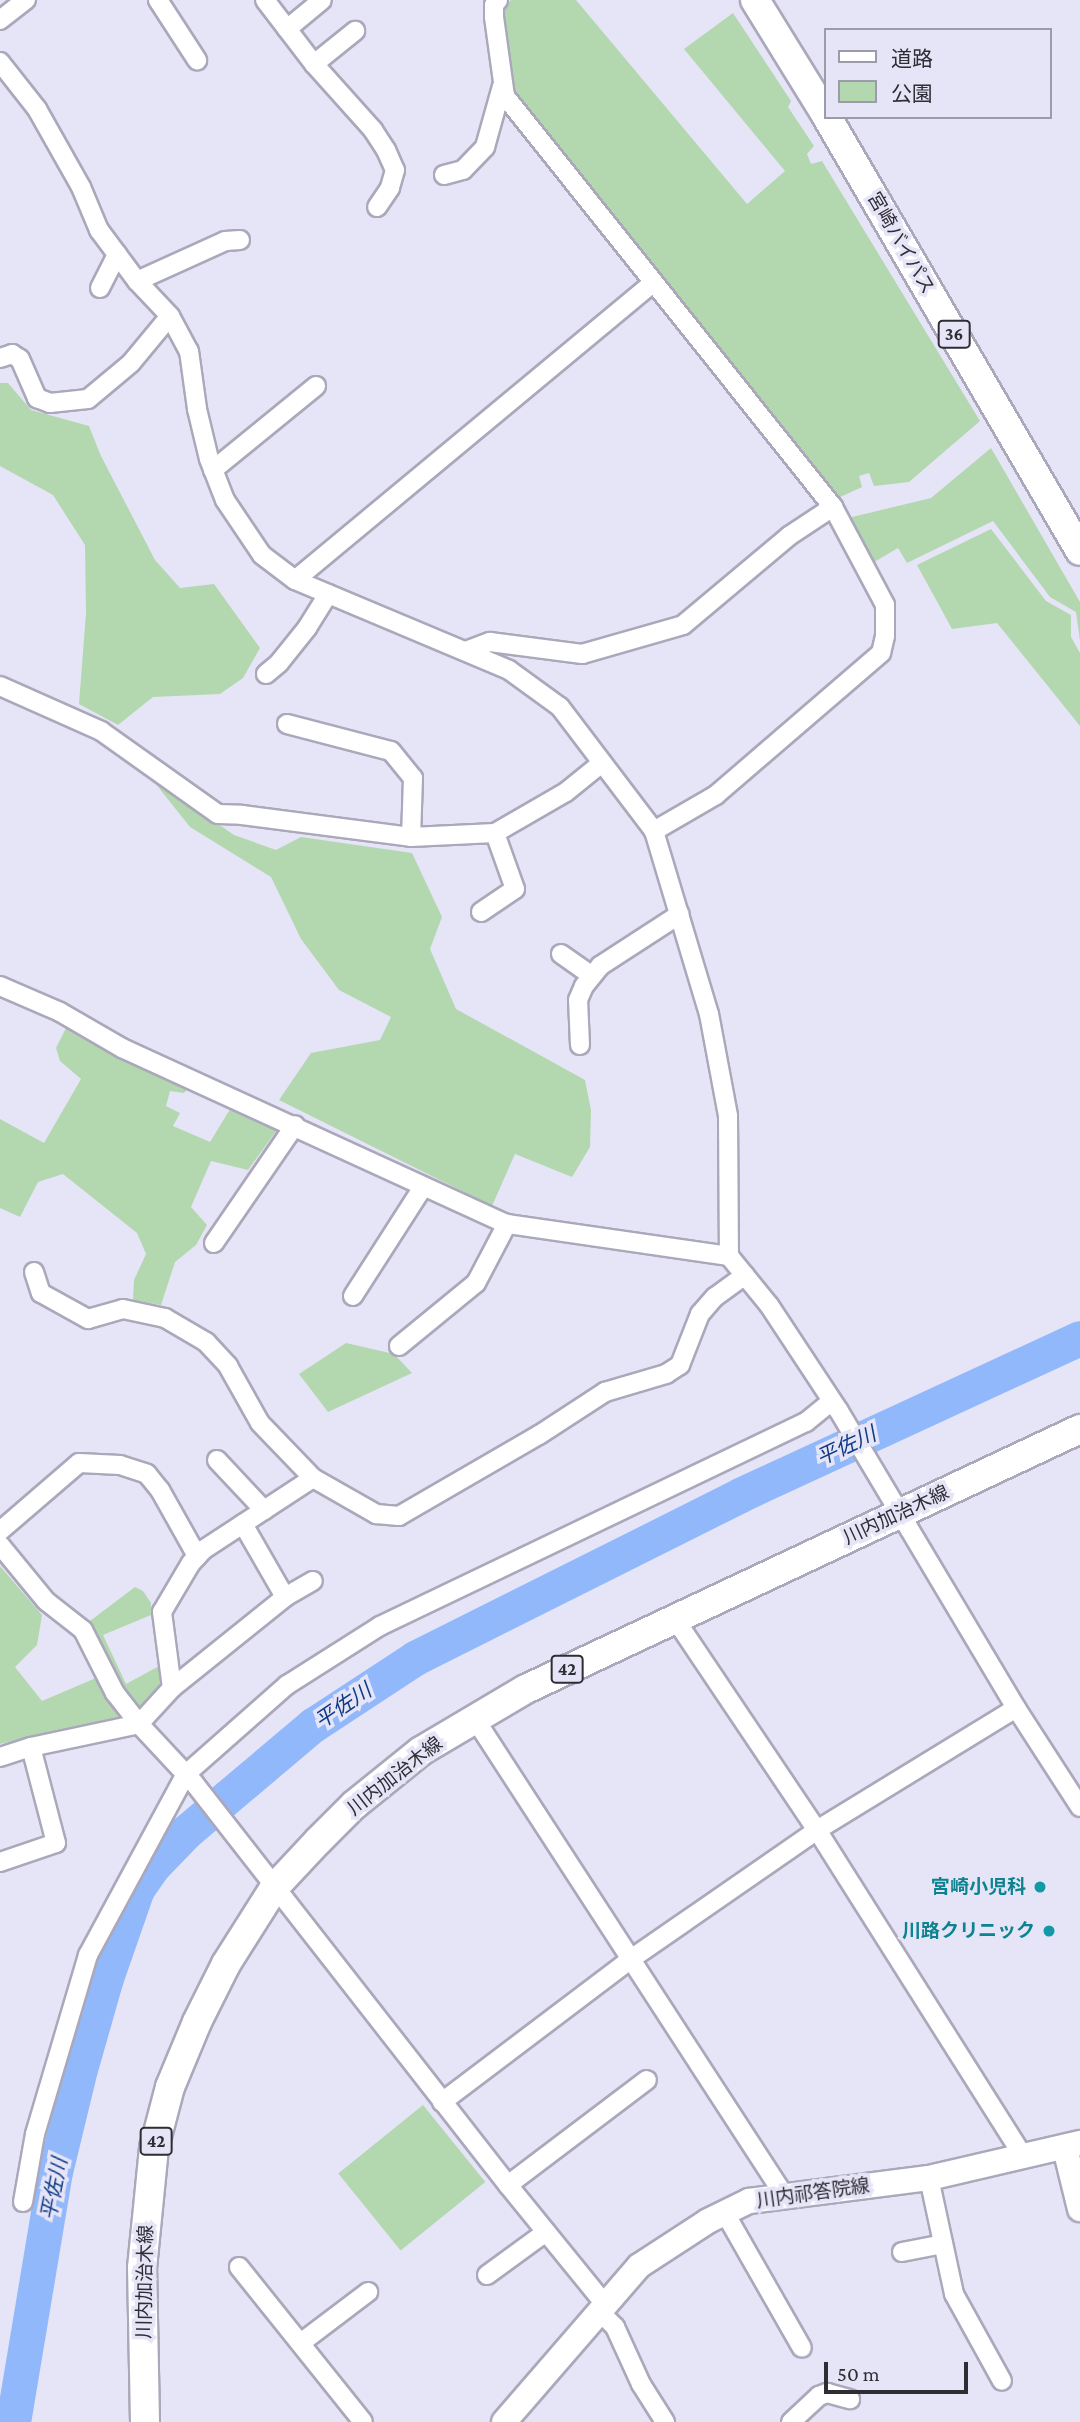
<!DOCTYPE html>
<html>
<head>
<meta charset="utf-8">
<style>
  body { margin:0 }
  #map { position:relative; width:1080px; height:2422px; overflow:hidden; background:#e6e4f7; font-family:"Crimson Pro","Noto Sans JP",serif }
  div>[style] { position:absolute }
  [style*='--x'] { left:calc(var(--x)*1px); top:calc(var(--y)*1px); width:calc(var(--w)*1px); rotate:calc(var(--a)*1deg) }
  .green>* { inset:0; background:#b3d8b0; transform-origin:0 0 }
  .river>* { height:35px; margin:-17.5px; padding:0 17.5px; transform-origin:17.5px; border-radius:17.5px; background:#91b8fb }
  .roads { filter:drop-shadow(2px 0 #aaa8ba) drop-shadow(-2px 0 #aaa8ba) drop-shadow(0 2px #aaa8ba) drop-shadow(0 -2px #aaa8ba) }
  .street>* { height:18px; margin:-9px; padding:0 9px; transform-origin:9px; border-radius:9px; background:#fff }
  .secondary>* { height:24px; margin:-12px; padding:0 12px; transform-origin:12px; border-radius:12px; background:#fff }
  .primary>* { height:28px; margin:-14px; padding:0 14px; transform-origin:14px; border-radius:14px; background:#fff }
  .dots>* { width:19px; height:19px; translate:-50% -50%; box-sizing:border-box; border:4px solid #e6e4f7; border-radius:50% }
  span { translate:-50% -50%; white-space:nowrap; text-align:center; line-height:1.15; -webkit-text-stroke:7px #e6e4f7; paint-order:stroke }
  .shield-label span { padding:2px 5px; background:#e6e4f7; border:2px solid; border-radius:5px; -webkit-text-stroke-width:0 }
  .shield-label { font-size:18px; color:#2e2d34; font-weight:700 }
  .street-label { font-size:19px; color:#2e2d34 }
  .culture-label { font-size:19px; color:#0d838f; font-weight:700 }
  .right { translate:-100% -50%; text-align:right }
  .water-label { font-size:21px; color:#0f3b86; font-style:italic }
  .legend { position:absolute; left:824px; top:28px; width:228px; height:91px; box-sizing:border-box; background:#e6e4f7; border:2px solid #9c9ba9; margin:0; padding:9px 12px; list-style:none; font-size:21px; color:#2e2d34 }
  .legend li { display:flex; align-items:center; gap:14px; height:35px }
  .legend b { width:35px; border:2px solid #9c9ba9 }
  .scale { position:absolute; left:824px; top:2362px; width:144px; height:32px; box-sizing:border-box; border:4px solid #2e2d34; border-top:0; padding-left:9px; font-size:21px; line-height:24px; white-space:nowrap; color:#2e2d34; -webkit-text-stroke:5px #e6e4f7; paint-order:stroke }
</style>
</head>
<body>
<div id="map">
  <div class="green">
    <i style="clip-path:polygon(511px 0,576px 0,747px 204px,785px 171px,684px 49px,733px 13px,791px 101px,788px 107px,814px 146px,807px 154px,811px 164px,822px 161px,980px 421px,909px 482px,874px 486px,869px 473px,859px 476px,862px 487px,836px 499px,516px 95px,501px 9px)"></i>
    <i style="clip-path:polygon(0 383px,8px 383px,31px 410px,89px 426px,101px 456px,155px 560px,180px 588px,214px 584px,260px 648px,243px 678px,220px 694px,153px 697px,118px 725px,79px 704px,86px 613px,85px 545px,53px 495px,0 466px)"></i>
    <i style="clip-path:polygon(991px 448px,1080px 602px,1080px 641px,1076px 612px,1050px 597px,993px 521px,907px 563px,898px 548px,871px 564px,848px 518px,931px 498px)"></i>
    <i style="clip-path:polygon(991px 529px,1046px 601px,1071px 615px,1071px 637px,1080px 653px,1080px 726px,997px 623px,952px 629px,917px 565px)"></i>
    <i style="clip-path:polygon(151px 778px,234px 835px,276px 850px,301px 837px,412px 853px,442px 917px,430px 949px,456px 1009px,585px 1080px,591px 1110px,590px 1147px,572px 1177px,515px 1154px,492px 1206px,279px 1100px,311px 1053px,380px 1040px,391px 1017px,339px 990px,301px 939px,271px 877px,190px 827px)"></i>
    <i style="clip-path:polygon(67px 1026px,189px 1087px,184px 1093px,170px 1091px,166px 1106px,180px 1113px,173px 1126px,210px 1142px,232px 1106px,277px 1130px,248px 1170px,211px 1161px,191px 1207px,207px 1225px,196px 1245px,175px 1262px,161px 1305px,133px 1300px,134px 1280px,146px 1254px,137px 1233px,63px 1174px,38px 1182px,20px 1217px,0 1208px,0 1119px,44px 1143px,81px 1079px,60px 1061px,56px 1048px)"></i>
    <i style="clip-path:polygon(346px 1343px,394px 1354px,412px 1373px,328px 1412px,299px 1374px)"></i>
    <i style="clip-path:polygon(0 1566px,42px 1615px,37px 1645px,15px 1667px,42px 1701px,110px 1672px,86px 1624px,135px 1587px,143px 1591px,151px 1603px,151px 1615px,103px 1635px,126px 1684px,161px 1665px,166px 1685px,152px 1699px,122px 1717px,0 1744px)"></i>
    <i style="left:423px;top:2105px;width:99px;height:109px;rotate:51deg"></i>
  </div>
  <div class="river">
    <i style="--x:13;--y:2422;--w:254;--a:-80.5"></i>
    <i style="--x:55;--y:2172;--w:106;--a:-76.4"></i>
    <i style="--x:80;--y:2069;--w:95;--a:-74.1"></i>
    <i style="--x:106;--y:1978;--w:94;--a:-70.8"></i>
    <i style="--x:137;--y:1889;--w:29;--a:-55"></i>
    <i style="--x:154;--y:1865;--w:47;--a:-45.9"></i>
    <i style="--x:187;--y:1831;--w:165;--a:-40.1"></i>
    <i style="--x:313;--y:1725;--w:122;--a:-33.3"></i>
    <i style="--x:415;--y:1658;--w:364;--a:-26.6"></i>
    <i style="--x:740;--y:1495;--w:374;--a:-24.8"></i>
  </div>
  <div class="roads">
    <div class="street">
      <i style="--x:158;--y:0;--w:72;--a:57"></i>
      <i style="--x:265;--y:0;--w:81;--a:52.6"></i>
      <i style="--x:314;--y:64;--w:53;--a:-38.8"></i>
      <i style="--x:498;--y:0;--w:6;--a:129"></i>
      <i style="--x:494;--y:5;--w:12;--a:90"></i>
      <i style="--x:494;--y:17;--w:80;--a:82.1"></i>
      <i style="--x:505;--y:96;--w:526;--a:51.41"></i>
      <i style="--x:833;--y:507;--w:111;--a:62"></i>
      <i style="--x:885;--y:605;--w:31;--a:90"></i>
      <i style="--x:885;--y:636;--w:17;--a:103"></i>
      <i style="--x:881;--y:653;--w:218;--a:139.3"></i>
      <i style="--x:716;--y:795;--w:72;--a:149.9"></i>
      <i style="--x:0;--y:20;--w:33;--a:-38"></i>
      <i style="--x:287;--y:29;--w:45;--a:-39.6"></i>
      <i style="--x:0;--y:62;--w:60;--a:51.8"></i>
      <i style="--x:37;--y:109;--w:90;--a:60.6"></i>
      <i style="--x:81;--y:187;--w:47;--a:67.3"></i>
      <i style="--x:99;--y:230;--w:64;--a:53.3"></i>
      <i style="--x:137;--y:281;--w:48;--a:46.7"></i>
      <i style="--x:170;--y:316;--w:40;--a:62"></i>
      <i style="--x:189;--y:351;--w:59;--a:82.1"></i>
      <i style="--x:197;--y:409;--w:51;--a:76.5"></i>
      <i style="--x:209;--y:459;--w:44;--a:68.7"></i>
      <i style="--x:225;--y:500;--w:66;--a:56.1"></i>
      <i style="--x:262;--y:555;--w:41;--a:37.1"></i>
      <i style="--x:295;--y:580;--w:232;--a:22.8"></i>
      <i style="--x:509;--y:670;--w:63;--a:36"></i>
      <i style="--x:560;--y:707;--w:156;--a:52.8"></i>
      <i style="--x:654;--y:831;--w:191;--a:73.3"></i>
      <i style="--x:709;--y:1014;--w:104;--a:79.4"></i>
      <i style="--x:728;--y:1116;--w:140;--a:89.6"></i>
      <i style="--x:314;--y:64;--w:89;--a:48.2"></i>
      <i style="--x:373;--y:130;--w:24;--a:57"></i>
      <i style="--x:386;--y:150;--w:22;--a:66"></i>
      <i style="--x:395;--y:170;--w:19;--a:106"></i>
      <i style="--x:390;--y:188;--w:23;--a:124"></i>
      <i style="--x:444;--y:175;--w:20;--a:-15"></i>
      <i style="--x:463;--y:170;--w:32;--a:-46"></i>
      <i style="--x:485;--y:147;--w:63;--a:-74.4"></i>
      <i style="--x:137;--y:281;--w:97;--a:-24.4"></i>
      <i style="--x:225;--y:241;--w:15;--a:-4"></i>
      <i style="--x:100;--y:288;--w:38;--a:-63"></i>
      <i style="--x:0;--y:358;--w:13;--a:-18"></i>
      <i style="--x:12;--y:354;--w:9;--a:32"></i>
      <i style="--x:20;--y:359;--w:43;--a:66.4"></i>
      <i style="--x:37;--y:398;--w:14;--a:21"></i>
      <i style="--x:50;--y:403;--w:38;--a:-6"></i>
      <i style="--x:88;--y:399;--w:56;--a:-39.9"></i>
      <i style="--x:131;--y:363;--w:61;--a:-50.3"></i>
      <i style="--x:213;--y:470;--w:133;--a:-39.2"></i>
      <i style="--x:295;--y:580;--w:464;--a:-39.7"></i>
      <i style="--x:466;--y:651;--w:26;--a:-21"></i>
      <i style="--x:490;--y:642;--w:93;--a:7.4"></i>
      <i style="--x:582;--y:654;--w:105;--a:-16"></i>
      <i style="--x:683;--y:625;--w:138;--a:-40"></i>
      <i style="--x:789;--y:536;--w:53;--a:-33.4"></i>
      <i style="--x:266;--y:674;--w:17;--a:-40"></i>
      <i style="--x:279;--y:663;--w:45;--a:-51.3"></i>
      <i style="--x:307;--y:628;--w:40;--a:-58"></i>
      <i style="--x:0;--y:686;--w:111;--a:24"></i>
      <i style="--x:101;--y:731;--w:143;--a:35.4"></i>
      <i style="--x:218;--y:814;--w:24;--a:2"></i>
      <i style="--x:242;--y:815;--w:170;--a:7.4"></i>
      <i style="--x:411;--y:837;--w:84;--a:-2.7"></i>
      <i style="--x:495;--y:833;--w:82;--a:-30"></i>
      <i style="--x:566;--y:792;--w:46;--a:-38.9"></i>
      <i style="--x:287;--y:724;--w:107;--a:14.6"></i>
      <i style="--x:391;--y:751;--w:35;--a:51"></i>
      <i style="--x:413;--y:778;--w:59;--a:91.9"></i>
      <i style="--x:481;--y:912;--w:41;--a:-34.1"></i>
      <i style="--x:515;--y:889;--w:59;--a:-109.7"></i>
      <i style="--x:561;--y:954;--w:38;--a:35"></i>
      <i style="--x:0;--y:986;--w:65;--a:23.4"></i>
      <i style="--x:60;--y:1012;--w:72;--a:30.1"></i>
      <i style="--x:122;--y:1048;--w:423;--a:24.6"></i>
      <i style="--x:507;--y:1224;--w:224;--a:8.2"></i>
      <i style="--x:729;--y:1256;--w:63;--a:50.8"></i>
      <i style="--x:769;--y:1305;--w:127;--a:56.6"></i>
      <i style="--x:839;--y:1411;--w:346;--a:59.2"></i>
      <i style="--x:1016;--y:1708;--w:118;--a:57.1"></i>
      <i style="--x:580;--y:1045;--w:45;--a:-92.5"></i>
      <i style="--x:578;--y:1000;--w:15;--a:-67"></i>
      <i style="--x:584;--y:986;--w:26;--a:-51"></i>
      <i style="--x:600;--y:966;--w:95;--a:-33"></i>
      <i style="--x:214;--y:1243;--w:143;--a:-55.5"></i>
      <i style="--x:34;--y:1272;--w:22;--a:72"></i>
      <i style="--x:41;--y:1293;--w:54;--a:29"></i>
      <i style="--x:88;--y:1319;--w:36;--a:-16"></i>
      <i style="--x:123;--y:1309;--w:43;--a:12.1"></i>
      <i style="--x:165;--y:1318;--w:48;--a:30.3"></i>
      <i style="--x:206;--y:1342;--w:33;--a:47"></i>
      <i style="--x:228;--y:1366;--w:65;--a:60.7"></i>
      <i style="--x:260;--y:1423;--w:76;--a:46.1"></i>
      <i style="--x:313;--y:1478;--w:73;--a:29.7"></i>
      <i style="--x:376;--y:1514;--w:23;--a:5"></i>
      <i style="--x:399;--y:1516;--w:162;--a:-30.1"></i>
      <i style="--x:539;--y:1435;--w:79;--a:-33.1"></i>
      <i style="--x:605;--y:1392;--w:64;--a:-16.4"></i>
      <i style="--x:666;--y:1374;--w:17;--a:-33"></i>
      <i style="--x:680;--y:1365;--w:55;--a:-68.6"></i>
      <i style="--x:700;--y:1314;--w:23;--a:-49"></i>
      <i style="--x:715;--y:1297;--w:37;--a:-36"></i>
      <i style="--x:353;--y:1296;--w:130;--a:-57.3"></i>
      <i style="--x:399;--y:1346;--w:99;--a:-39.3"></i>
      <i style="--x:476;--y:1283;--w:67;--a:-62.3"></i>
      <i style="--x:217;--y:1460;--w:69;--a:46.8"></i>
      <i style="--x:243;--y:1524;--w:84;--a:60.1"></i>
      <i style="--x:0;--y:1531;--w:104;--a:-40.7"></i>
      <i style="--x:79;--y:1463;--w:41;--a:2.8"></i>
      <i style="--x:120;--y:1465;--w:28;--a:18"></i>
      <i style="--x:147;--y:1474;--w:21;--a:51"></i>
      <i style="--x:160;--y:1490;--w:76;--a:60.7"></i>
      <i style="--x:0;--y:1545;--w:72;--a:50.6"></i>
      <i style="--x:46;--y:1601;--w:47;--a:38.1"></i>
      <i style="--x:83;--y:1630;--w:71;--a:63.1"></i>
      <i style="--x:115;--y:1693;--w:39;--a:52"></i>
      <i style="--x:139;--y:1724;--w:49;--a:-47.5"></i>
      <i style="--x:172;--y:1688;--w:77;--a:-97.5"></i>
      <i style="--x:162;--y:1612;--w:57;--a:-59.4"></i>
      <i style="--x:191;--y:1563;--w:18;--a:-47"></i>
      <i style="--x:203;--y:1550;--w:131;--a:-33.2"></i>
      <i style="--x:675;--y:1619;--w:254;--a:56.1"></i>
      <i style="--x:817;--y:1830;--w:387;--a:57.7"></i>
      <i style="--x:172;--y:1688;--w:145;--a:-38.8"></i>
      <i style="--x:285;--y:1597;--w:32;--a:-30"></i>
      <i style="--x:475;--y:1719;--w:568;--a:57.01"></i>
      <i style="--x:0;--y:1757;--w:33;--a:-18"></i>
      <i style="--x:31;--y:1747;--w:110;--a:-12"></i>
      <i style="--x:139;--y:1724;--w:81;--a:47"></i>
      <i style="--x:194;--y:1783;--w:510;--a:52.01"></i>
      <i style="--x:508;--y:2185;--w:157;--a:50.9"></i>
      <i style="--x:0;--y:1862;--w:59;--a:-18.7"></i>
      <i style="--x:56;--y:1843;--w:99;--a:-104.6"></i>
      <i style="--x:442;--y:2102;--w:237;--a:-37.1"></i>
      <i style="--x:631;--y:1959;--w:226;--a:-34.7"></i>
      <i style="--x:817;--y:1830;--w:233;--a:-31.5"></i>
      <i style="--x:929;--y:2178;--w:119;--a:77.8"></i>
      <i style="--x:954;--y:2294;--w:99;--a:61.1"></i>
      <i style="--x:508;--y:2185;--w:174;--a:-37.1"></i>
      <i style="--x:23;--y:2202;--w:69;--a:-80"></i>
      <i style="--x:35;--y:2134;--w:187;--a:-73.5"></i>
      <i style="--x:88;--y:1955;--w:206;--a:-61.6"></i>
      <i style="--x:186;--y:1774;--w:135;--a:-41.4"></i>
      <i style="--x:287;--y:1685;--w:110;--a:-32.4"></i>
      <i style="--x:380;--y:1626;--w:472;--a:-25.6"></i>
      <i style="--x:806;--y:1422;--w:33;--a:-39"></i>
      <i style="--x:725;--y:2213;--w:155;--a:60.3"></i>
      <i style="--x:902;--y:2252;--w:42;--a:-11"></i>
      <i style="--x:239;--y:2267;--w:198;--a:51.3"></i>
      <i style="--x:487;--y:2275;--w:73;--a:-36.1"></i>
      <i style="--x:601;--y:2313;--w:20;--a:45"></i>
      <i style="--x:615;--y:2327;--w:63;--a:65.5"></i>
      <i style="--x:641;--y:2384;--w:45;--a:57.7"></i>
      <i style="--x:302;--y:2342;--w:83;--a:-37.1"></i>
      <i style="--x:791;--y:2422;--w:38;--a:-43"></i>
      <i style="--x:819;--y:2396;--w:9;--a:-21"></i>
      <i style="--x:827;--y:2393;--w:24;--a:15"></i>
    </div>
    <div class="secondary">
      <i style="--x:1065;--y:2148;--w:63;--a:76.2"></i>
      <i style="--x:504;--y:2422;--w:206;--a:-49.1"></i>
      <i style="--x:639;--y:2266;--w:82;--a:-33.1"></i>
      <i style="--x:708;--y:2221;--w:46;--a:-26"></i>
      <i style="--x:749;--y:2201;--w:181;--a:-7.3"></i>
      <i style="--x:929;--y:2178;--w:155;--a:-13.1"></i>
    </div>
    <div class="primary">
      <i style="--x:755;--y:0;--w:135;--a:58.3"></i>
      <i style="--x:827;--y:117;--w:502;--a:59.76"></i>
      <i style="--x:145;--y:2422;--w:154;--a:-91.1"></i>
      <i style="--x:142;--y:2268;--w:121;--a:-84.3"></i>
      <i style="--x:154;--y:2148;--w:63;--a:-75.3"></i>
      <i style="--x:170;--y:2087;--w:70;--a:-67.4"></i>
      <i style="--x:197;--y:2022;--w:65;--a:-63.4"></i>
      <i style="--x:226;--y:1964;--w:90;--a:-57.7"></i>
      <i style="--x:274;--y:1888;--w:64;--a:-46.9"></i>
      <i style="--x:318;--y:1841;--w:51;--a:-45"></i>
      <i style="--x:354;--y:1805;--w:86;--a:-38.9"></i>
      <i style="--x:421;--y:1751;--w:122;--a:-30.6"></i>
      <i style="--x:526;--y:1689;--w:612;--a:-25.14"></i>
    </div>
  </div>
  <div class="dots">
    <i style="left:1040px;top:1887px;background:#0f9aa8"></i>
    <i style="left:1049px;top:1931px;background:#0f9aa8"></i>
  </div>
  <div class="shield-label">
    <span style="left:954px;top:334px">36</span>
    <span style="left:567px;top:1669px">42</span>
    <span style="left:156px;top:2141px">42</span>
  </div>
  <div class="street-label">
    <span style="left:901px;top:243px;rotate:60deg">宮崎バイパス</span>
    <span style="left:896px;top:1515px;rotate:-25deg">川内加治木線</span>
    <span style="left:395px;top:1776px;rotate:-38deg">川内加治木線</span>
    <span style="left:813px;top:2193px;rotate:-8deg">川内祁答院線</span>
    <span style="left:145px;top:2282px;rotate:-89deg">川内加治木線</span>
  </div>
  <div class="culture-label">
    <span class="right" style="left:1026px;top:1887px">宮崎小児科</span>
    <span class="right" style="left:1035px;top:1931px">川路クリニック</span>
  </div>
  <div class="water-label">
    <span style="left:846px;top:1446px;rotate:-25deg">平佐川</span>
    <span style="left:343px;top:1706px;rotate:-34deg">平佐川</span>
    <span style="left:54px;top:2189px;rotate:-79deg">平佐川</span>
  </div>
  <ul class="legend">
  <li><b style="height:9px;background:#fff"></b>道路</li>
  <li><b style="height:19px;background:#b3d8b0"></b>公園</li>
  </ul>
  <div class="scale">50 m</div>
</div>
</body>
</html>
